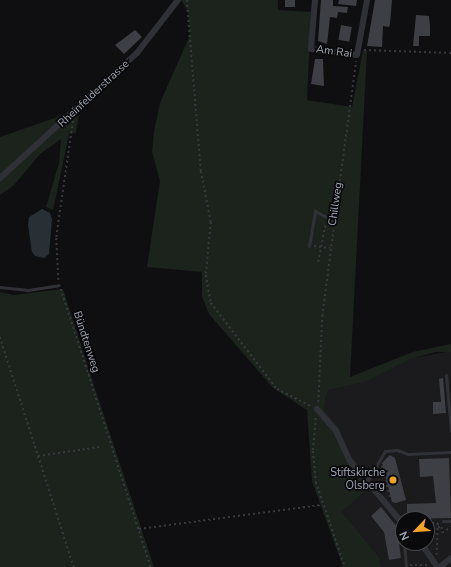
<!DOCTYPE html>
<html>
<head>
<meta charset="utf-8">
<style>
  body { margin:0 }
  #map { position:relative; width:451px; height:567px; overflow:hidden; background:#0f0f11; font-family:"Nunito Sans",sans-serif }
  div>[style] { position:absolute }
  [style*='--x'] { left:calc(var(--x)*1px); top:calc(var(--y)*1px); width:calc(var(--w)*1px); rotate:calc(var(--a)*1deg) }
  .built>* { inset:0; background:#1b1b1e }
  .green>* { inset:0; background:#1c231c }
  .water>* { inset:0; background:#283036 }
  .building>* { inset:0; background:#3e3f44; transform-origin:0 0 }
  .path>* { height:1.5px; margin-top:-0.75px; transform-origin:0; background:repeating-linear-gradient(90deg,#36383d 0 2px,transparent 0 5px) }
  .lane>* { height:3px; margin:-1.5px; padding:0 1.5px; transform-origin:1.5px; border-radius:1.5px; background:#303136 }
  .street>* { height:6px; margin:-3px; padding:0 3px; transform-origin:3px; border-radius:3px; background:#303136 }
  .dots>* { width:11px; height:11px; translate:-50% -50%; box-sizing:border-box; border:2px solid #0a0a0c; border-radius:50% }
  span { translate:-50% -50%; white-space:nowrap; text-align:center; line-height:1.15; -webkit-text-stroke:3.5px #0a0a0c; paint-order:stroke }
  .street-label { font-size:11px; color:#a0a6b2 }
  .poi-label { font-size:11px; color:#a0a6b2 }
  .right { translate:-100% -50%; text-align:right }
  .north { position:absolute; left:395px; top:511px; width:40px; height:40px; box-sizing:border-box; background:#0a0a0c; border:1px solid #46484e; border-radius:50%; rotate:245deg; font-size:11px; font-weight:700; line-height:16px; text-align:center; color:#a0a6b2 }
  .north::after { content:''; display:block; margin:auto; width:14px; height:18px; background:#f3a325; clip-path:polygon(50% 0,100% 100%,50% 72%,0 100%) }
</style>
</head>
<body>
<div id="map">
  <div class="built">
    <i style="clip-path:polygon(evenodd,451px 351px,451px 567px,381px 567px,380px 558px,342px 512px,368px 489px,324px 410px,326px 396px,329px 390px,365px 382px,413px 358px,451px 351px,403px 519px,427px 519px,427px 543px,403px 543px,403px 519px)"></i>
  </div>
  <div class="green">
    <i style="clip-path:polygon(181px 0,278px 0,278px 10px,311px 12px,307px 100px,352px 107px,363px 51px,367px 51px,350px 377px,413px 352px,451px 344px,451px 352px,436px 352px,413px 358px,365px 382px,329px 390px,326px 396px,324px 410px,339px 428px,349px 454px,366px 477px,368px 489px,342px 512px,380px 558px,381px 567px,343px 567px,312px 481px,307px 410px,273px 388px,209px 314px,202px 297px,202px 272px,147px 267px,160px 181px,152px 152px,154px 132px,160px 103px,190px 35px,188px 11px)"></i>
    <i style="clip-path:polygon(75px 107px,79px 112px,76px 133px,69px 134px,53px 210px,46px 207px,59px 163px,61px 139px,40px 154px,14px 185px,0 195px,0 137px,69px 113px)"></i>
    <i style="clip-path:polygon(63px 289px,86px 361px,154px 567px,0 567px,0 292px,14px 295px)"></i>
  </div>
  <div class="water">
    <i style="clip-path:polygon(42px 209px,50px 213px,52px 219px,49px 254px,44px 258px,35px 256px,32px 252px,28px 225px,29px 217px)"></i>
  </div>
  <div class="building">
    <i style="left:285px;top:0;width:10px;height:7px"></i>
    <i style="clip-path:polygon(321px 0,333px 0,333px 6px,348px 7px,347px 13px,338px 12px,337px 18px,330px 17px,327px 44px,318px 41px)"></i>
    <i style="clip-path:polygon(339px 0,357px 0,356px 6px,338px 4px)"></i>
    <i style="clip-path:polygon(375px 0,392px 0,390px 24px,389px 27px,383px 26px,382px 47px,367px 46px)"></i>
    <i style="clip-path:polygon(416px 15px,429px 16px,430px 26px,430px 36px,419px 36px,419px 46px,413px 46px)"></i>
    <i style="left:341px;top:25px;width:11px;height:15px;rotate:10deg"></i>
    <i style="clip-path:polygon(135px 30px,142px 37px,124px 54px,115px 45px)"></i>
    <i style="clip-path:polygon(315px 59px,323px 59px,324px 86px,311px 84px)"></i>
    <i style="clip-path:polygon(443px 378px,446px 413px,433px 414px,433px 402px,441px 402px,439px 379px)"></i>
    <i style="clip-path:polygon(390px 455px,395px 458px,406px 500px,396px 503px,392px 502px,382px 463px)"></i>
    <i style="clip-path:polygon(449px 458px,451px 518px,407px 519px,407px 504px,436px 503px,433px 476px,420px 477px,419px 459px)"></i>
    <i style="clip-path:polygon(381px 507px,397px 527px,401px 558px,389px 560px,384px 532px,371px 516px)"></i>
  </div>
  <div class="path">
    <i style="--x:187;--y:0;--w:172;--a:85.3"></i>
    <i style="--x:201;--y:171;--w:52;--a:78.9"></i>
    <i style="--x:211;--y:222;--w:53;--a:95.4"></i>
    <i style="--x:206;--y:275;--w:28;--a:80"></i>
    <i style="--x:211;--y:303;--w:108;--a:52.5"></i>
    <i style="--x:277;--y:389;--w:39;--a:27"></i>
    <i style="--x:364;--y:50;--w:87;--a:2"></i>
    <i style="--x:335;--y:216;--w:156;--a:-82.3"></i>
    <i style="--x:314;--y:246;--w:16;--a:7"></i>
    <i style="--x:318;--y:262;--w:37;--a:-79"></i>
    <i style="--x:58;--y:280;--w:43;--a:-92.7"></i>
    <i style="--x:56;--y:237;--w:119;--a:-81.8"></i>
    <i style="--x:61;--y:289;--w:292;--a:72.1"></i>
    <i style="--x:0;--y:337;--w:242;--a:72.2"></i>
    <i style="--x:318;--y:402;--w:86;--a:-87.3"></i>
    <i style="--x:322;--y:316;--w:92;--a:-82.5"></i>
    <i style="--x:316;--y:418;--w:33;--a:95"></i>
    <i style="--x:313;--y:451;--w:31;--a:84"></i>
    <i style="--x:316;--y:482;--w:90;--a:71.2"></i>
    <i style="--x:38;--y:456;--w:62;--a:-8.4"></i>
    <i style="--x:382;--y:466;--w:34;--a:75"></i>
    <i style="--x:427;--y:523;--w:11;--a:0"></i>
    <i style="--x:438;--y:523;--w:32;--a:92"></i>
    <i style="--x:438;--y:527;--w:4;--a:0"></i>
    <i style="--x:442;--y:527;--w:6;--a:90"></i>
    <i style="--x:442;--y:533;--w:11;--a:-34"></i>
    <i style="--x:139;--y:529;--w:185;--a:-7.5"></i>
    <i style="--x:410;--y:565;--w:18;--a:0"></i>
  </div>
  <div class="lane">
    <i style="--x:309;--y:246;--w:36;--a:-80"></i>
    <i style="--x:315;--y:211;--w:21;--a:28"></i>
    <i style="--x:0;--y:287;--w:28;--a:6"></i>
    <i style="--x:28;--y:290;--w:31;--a:-9"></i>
    <i style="--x:446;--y:375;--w:56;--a:84.9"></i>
    <i style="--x:367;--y:482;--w:36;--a:-60"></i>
    <i style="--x:385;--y:451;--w:12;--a:-5"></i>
    <i style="--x:397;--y:450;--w:12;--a:20"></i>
    <i style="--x:408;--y:454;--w:43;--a:-2.7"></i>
    <i style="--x:443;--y:521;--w:8;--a:0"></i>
    <i style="--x:402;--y:524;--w:12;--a:85"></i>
    <i style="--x:404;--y:543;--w:24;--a:85"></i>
  </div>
  <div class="street">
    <i style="--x:315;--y:0;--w:49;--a:94.7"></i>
    <i style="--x:311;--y:49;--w:46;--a:7.4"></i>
    <i style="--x:357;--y:55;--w:56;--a:-79.7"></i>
    <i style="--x:0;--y:178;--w:185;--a:-42.4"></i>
    <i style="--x:137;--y:53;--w:67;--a:-52.3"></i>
    <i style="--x:317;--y:409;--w:29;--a:49"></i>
    <i style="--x:336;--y:431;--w:33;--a:65"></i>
    <i style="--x:350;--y:461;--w:82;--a:49.9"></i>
    <i style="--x:421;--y:543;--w:29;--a:56"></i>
    <i style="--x:440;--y:567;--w:14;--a:-39"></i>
  </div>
  <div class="dots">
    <i style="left:393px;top:480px;background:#f3a325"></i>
  </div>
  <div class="street-label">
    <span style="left:334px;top:52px;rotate:8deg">Am Rai</span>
    <span style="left:94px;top:94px;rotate:-43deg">Rheinfelderstrasse</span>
    <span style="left:336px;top:204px;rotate:-82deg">Chillweg</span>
    <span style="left:86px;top:342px;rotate:72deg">Bündtenweg</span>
  </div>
  <div class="poi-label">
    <span class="right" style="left:385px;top:480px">Stiftskirche<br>Olsberg</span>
  </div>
  <div class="north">N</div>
</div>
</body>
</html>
